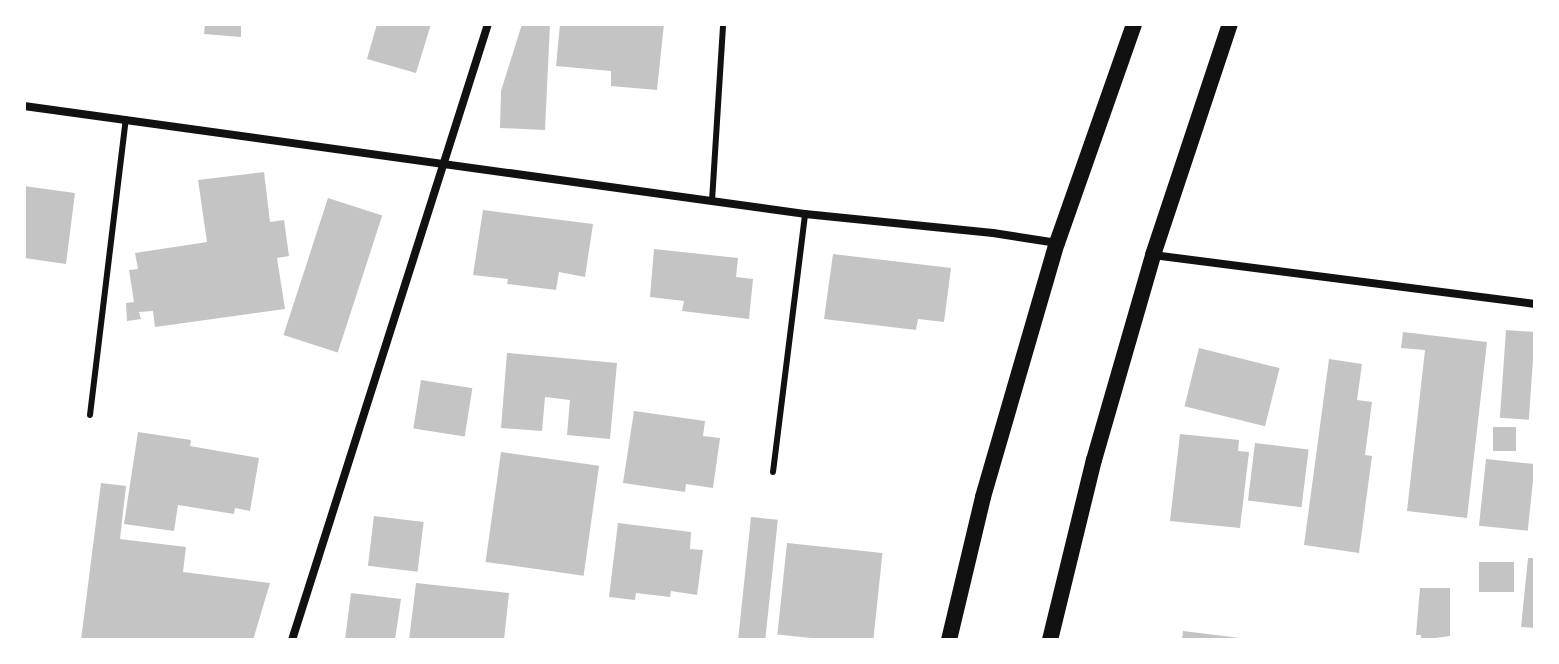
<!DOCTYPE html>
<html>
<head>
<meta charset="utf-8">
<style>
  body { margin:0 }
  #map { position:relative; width:1559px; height:664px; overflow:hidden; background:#fff; font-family:"Roboto Condensed",sans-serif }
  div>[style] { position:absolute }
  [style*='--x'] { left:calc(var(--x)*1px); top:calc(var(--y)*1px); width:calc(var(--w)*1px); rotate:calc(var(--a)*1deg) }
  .building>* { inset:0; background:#c4c4c4; transform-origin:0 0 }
  .service>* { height:6px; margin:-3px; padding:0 3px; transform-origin:3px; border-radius:3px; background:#111 }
  .minor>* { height:8px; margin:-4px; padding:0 4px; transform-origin:4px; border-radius:4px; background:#111 }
  .secondary>* { height:16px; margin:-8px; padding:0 8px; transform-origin:8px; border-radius:8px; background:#111 }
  span { translate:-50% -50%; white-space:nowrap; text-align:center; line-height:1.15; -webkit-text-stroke:8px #fff; paint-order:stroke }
  .frame { position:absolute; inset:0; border:26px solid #fff; pointer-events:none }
</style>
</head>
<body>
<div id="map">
  <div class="building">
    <i style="clip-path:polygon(205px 24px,241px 24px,241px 37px,204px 34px)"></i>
    <i style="clip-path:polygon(377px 24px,431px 24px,416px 73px,367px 59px)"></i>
    <i style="clip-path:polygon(522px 24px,550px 24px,545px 130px,500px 128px,501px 91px)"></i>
    <i style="clip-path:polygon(560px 24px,664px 24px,657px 90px,611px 86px,611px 71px,556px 66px)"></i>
    <i style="clip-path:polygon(264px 172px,270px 222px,284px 220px,289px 256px,277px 258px,285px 309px,155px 327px,153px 311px,139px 312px,141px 319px,127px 321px,126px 303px,134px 302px,129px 270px,138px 269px,135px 253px,207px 242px,198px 180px)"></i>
    <i style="clip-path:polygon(24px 186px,75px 193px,66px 264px,24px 258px)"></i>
    <i style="left:328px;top:198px;width:57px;height:144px;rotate:18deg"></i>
    <i style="clip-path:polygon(483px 210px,593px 224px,585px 277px,559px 272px,556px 290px,507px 284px,508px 279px,473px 275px)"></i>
    <i style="clip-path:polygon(654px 249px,738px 258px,736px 277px,753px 279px,749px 319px,682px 311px,684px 301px,650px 297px)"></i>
    <i style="clip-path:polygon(833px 254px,951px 268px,944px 322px,918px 319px,916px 330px,824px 319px)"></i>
    <i style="left:1506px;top:330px;width:29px;height:88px;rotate:4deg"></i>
    <i style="clip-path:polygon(1403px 332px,1487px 342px,1467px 518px,1407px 511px,1425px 350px,1401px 348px)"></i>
    <i style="left:1199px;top:348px;width:83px;height:60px;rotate:14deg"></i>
    <i style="clip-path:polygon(507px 353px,617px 363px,610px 439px,567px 435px,570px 400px,545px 397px,542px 431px,501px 428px)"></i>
    <i style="clip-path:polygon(1329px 359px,1362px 364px,1357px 400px,1372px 402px,1365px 455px,1372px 456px,1359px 553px,1304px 545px)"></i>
    <i style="left:421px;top:380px;width:52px;height:49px;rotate:9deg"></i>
    <i style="clip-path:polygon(634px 411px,705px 421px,703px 436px,720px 438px,713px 488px,686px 484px,685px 492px,623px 483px)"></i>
    <i style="left:1493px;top:427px;width:23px;height:24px"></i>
    <i style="clip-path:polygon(138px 432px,191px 440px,190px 446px,259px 458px,250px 511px,235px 508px,234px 514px,178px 505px,174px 531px,124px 524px)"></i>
    <i style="clip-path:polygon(1180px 434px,1239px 440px,1238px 451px,1249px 452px,1240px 528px,1170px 521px)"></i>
    <i style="left:1255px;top:443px;width:54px;height:58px;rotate:7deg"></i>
    <i style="left:501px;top:452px;width:99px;height:111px;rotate:8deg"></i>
    <i style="left:1486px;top:459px;width:49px;height:67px;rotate:6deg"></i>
    <i style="clip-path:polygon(101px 483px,126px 486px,120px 539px,186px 547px,183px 572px,270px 583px,253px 640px,81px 640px)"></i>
    <i style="left:374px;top:516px;width:50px;height:50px;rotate:7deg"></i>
    <i style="left:751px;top:517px;width:27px;height:124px;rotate:6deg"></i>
    <i style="clip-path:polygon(618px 523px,691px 532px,690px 549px,703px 550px,697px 595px,671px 591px,670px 597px,636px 593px,635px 600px,609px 597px)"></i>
    <i style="left:787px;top:543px;width:96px;height:92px;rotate:6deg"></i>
    <i style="clip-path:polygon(1528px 558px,1535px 558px,1535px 628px,1521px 627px)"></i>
    <i style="left:1479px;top:562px;width:35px;height:30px"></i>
    <i style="clip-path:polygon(416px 583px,509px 593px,504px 640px,409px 640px)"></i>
    <i style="clip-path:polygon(1420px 588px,1450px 588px,1450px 636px,1421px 640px,1421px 635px,1416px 635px)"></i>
    <i style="clip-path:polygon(351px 593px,401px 599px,395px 640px,345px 640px)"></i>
    <i style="clip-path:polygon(1183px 631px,1240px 638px,1240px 640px,1182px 640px)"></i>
  </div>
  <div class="service">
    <i style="--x:712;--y:201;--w:177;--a:-86.4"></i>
    <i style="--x:90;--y:415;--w:298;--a:-83.1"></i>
    <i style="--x:773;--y:472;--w:260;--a:-82.9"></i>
  </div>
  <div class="minor">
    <i style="--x:24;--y:106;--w:788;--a:7.87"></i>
    <i style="--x:805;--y:214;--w:189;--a:5.8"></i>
    <i style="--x:993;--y:233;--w:65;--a:8.9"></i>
    <i style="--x:1153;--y:255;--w:385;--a:7.3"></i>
    <i style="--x:292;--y:640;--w:646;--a:-72.35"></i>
  </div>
  <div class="secondary">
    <i style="--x:949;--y:640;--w:147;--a:-76.6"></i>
    <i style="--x:983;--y:497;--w:265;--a:-73.8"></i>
    <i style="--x:1057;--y:243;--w:232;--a:-70.6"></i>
    <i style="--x:1050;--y:640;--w:185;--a:-76.3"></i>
    <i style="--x:1094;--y:460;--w:213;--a:-73.9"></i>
    <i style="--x:1153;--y:255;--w:243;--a:-71.6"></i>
  </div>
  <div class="frame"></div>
</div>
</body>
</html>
